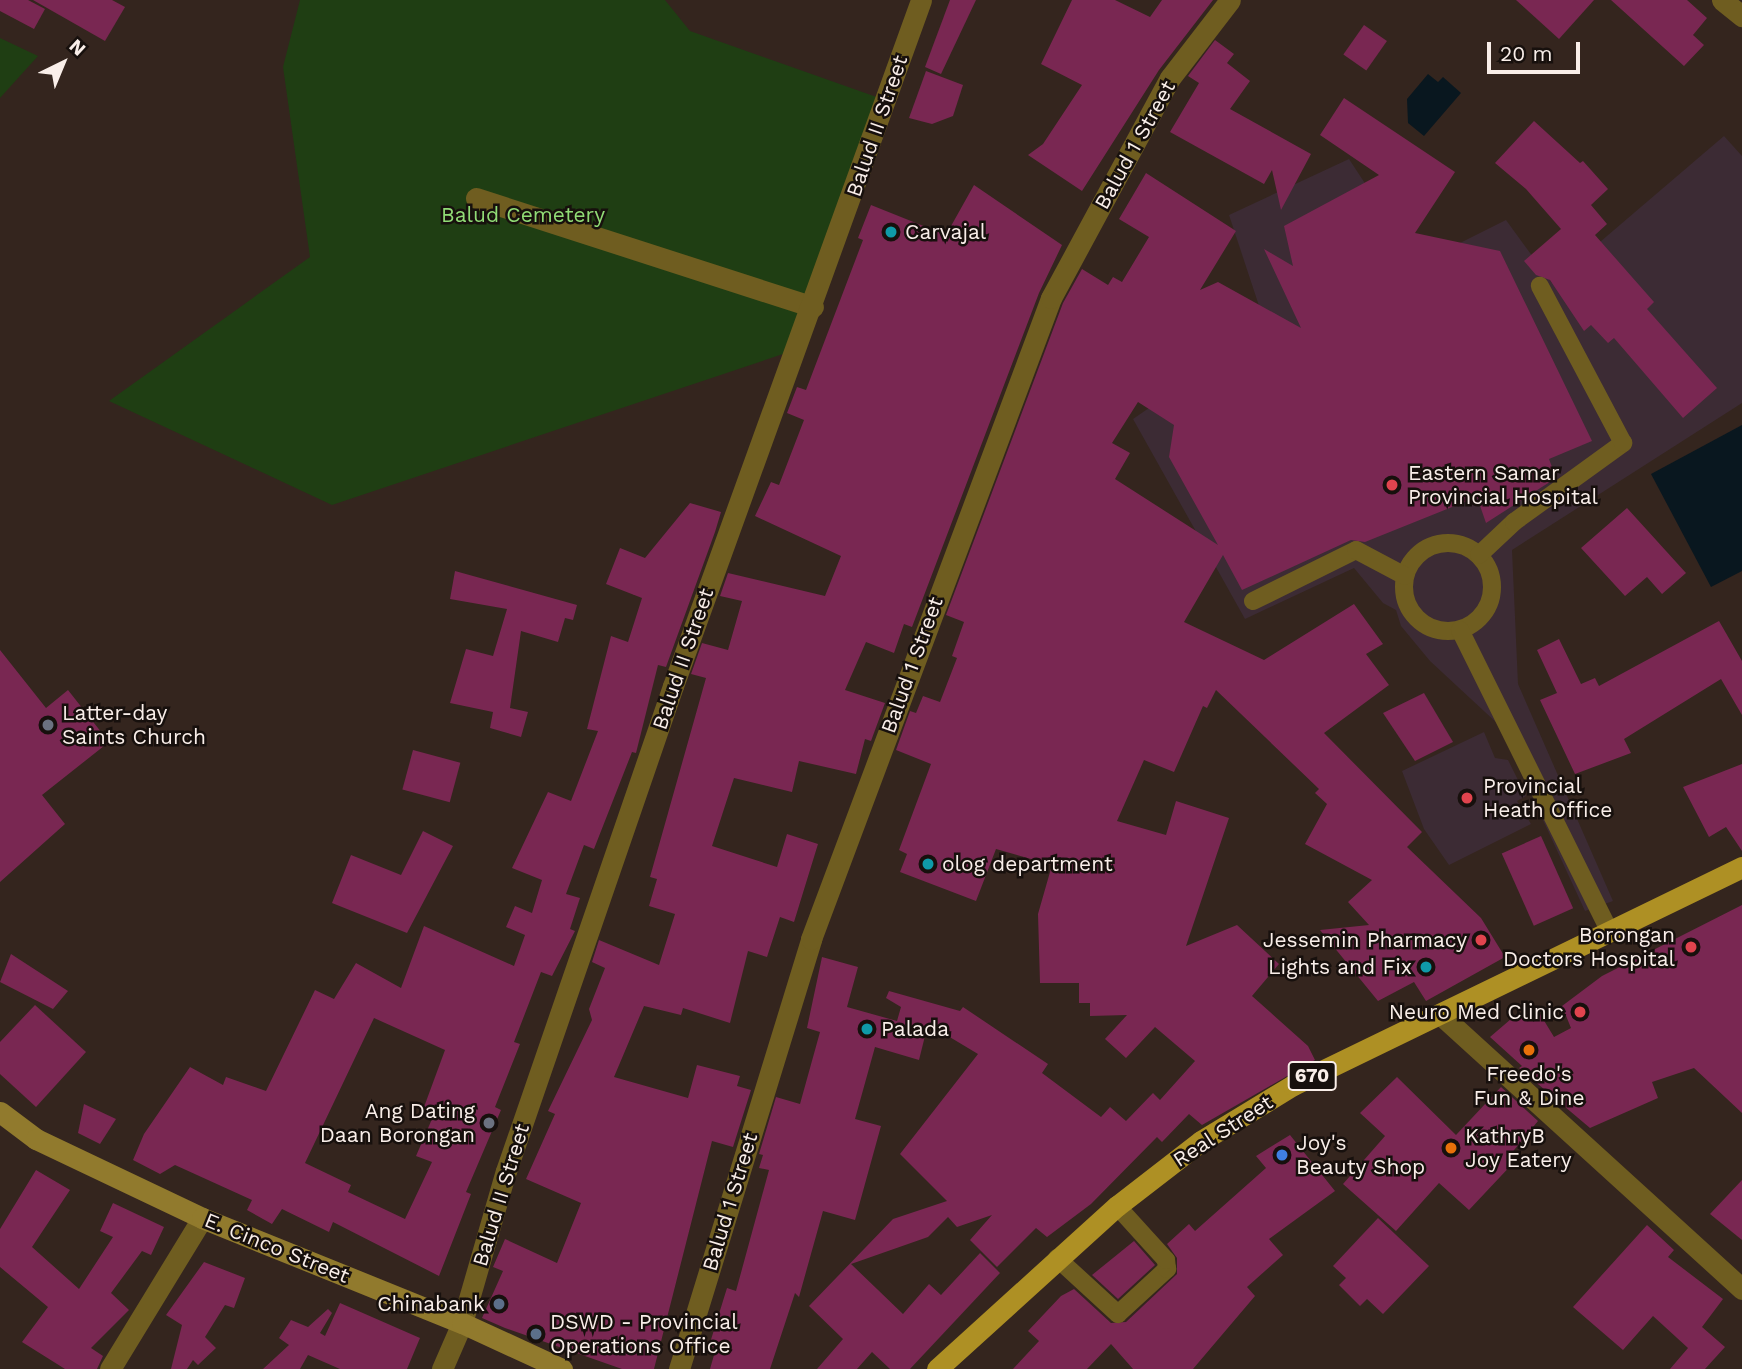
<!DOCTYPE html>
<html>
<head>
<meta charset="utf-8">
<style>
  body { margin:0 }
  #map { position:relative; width:1742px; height:1369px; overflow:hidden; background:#34251e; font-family:"Work Sans",sans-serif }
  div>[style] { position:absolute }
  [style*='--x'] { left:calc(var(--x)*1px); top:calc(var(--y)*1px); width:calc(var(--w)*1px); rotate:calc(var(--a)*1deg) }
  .medical>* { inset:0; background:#3c2b34 }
  .green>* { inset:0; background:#1f3e13 }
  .water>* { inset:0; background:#09171f }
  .building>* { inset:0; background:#792752; transform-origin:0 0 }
  .lane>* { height:18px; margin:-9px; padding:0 9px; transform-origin:9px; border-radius:9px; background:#6f5d20 }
  .lane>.ring { margin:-9px; padding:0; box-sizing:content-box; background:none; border:18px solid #6f5d20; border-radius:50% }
  .street>* { height:21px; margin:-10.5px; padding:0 10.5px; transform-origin:10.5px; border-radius:10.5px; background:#6f5d20 }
  .secondary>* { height:21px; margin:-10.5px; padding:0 10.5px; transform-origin:10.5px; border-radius:10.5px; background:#917a2d }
  .primary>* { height:21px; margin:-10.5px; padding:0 10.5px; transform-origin:10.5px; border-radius:10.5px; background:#ae9024 }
  .dots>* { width:19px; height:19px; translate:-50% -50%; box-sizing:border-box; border:4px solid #17100d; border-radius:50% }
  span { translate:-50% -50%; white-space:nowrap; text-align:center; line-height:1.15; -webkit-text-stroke:5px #17100d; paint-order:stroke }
  .shield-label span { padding:2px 5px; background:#17100d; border:2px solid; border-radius:5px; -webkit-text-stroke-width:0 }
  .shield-label { font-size:19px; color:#f9eee9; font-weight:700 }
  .street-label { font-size:21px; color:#f9eee9 }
  .park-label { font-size:21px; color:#91dc76 }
  .poi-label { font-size:21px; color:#f9eee9 }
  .left { translate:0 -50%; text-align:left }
  .right { translate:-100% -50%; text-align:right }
  .north { position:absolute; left:28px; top:28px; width:70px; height:70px; -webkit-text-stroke:5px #17100d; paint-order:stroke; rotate:43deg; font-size:19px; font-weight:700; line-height:28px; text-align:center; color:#f9eee9 }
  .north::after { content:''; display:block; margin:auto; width:24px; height:32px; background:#f9eee9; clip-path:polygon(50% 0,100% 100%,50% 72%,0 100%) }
  .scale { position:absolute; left:1487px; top:42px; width:93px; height:32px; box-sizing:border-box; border:4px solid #f9eee9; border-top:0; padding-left:9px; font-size:21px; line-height:24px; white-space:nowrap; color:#f9eee9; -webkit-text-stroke:5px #17100d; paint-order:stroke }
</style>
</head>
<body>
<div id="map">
  <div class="medical">
    <i style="clip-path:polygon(1724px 136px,1742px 156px,1742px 403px,1512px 550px,1518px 684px,1613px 901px,1585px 911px,1499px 725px,1430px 661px,1401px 626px,1396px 610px,1383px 603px,1354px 568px,1245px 619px,1133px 419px,1266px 327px,1229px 215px,1349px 159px,1418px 264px,1506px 220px,1552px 283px)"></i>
    <i style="clip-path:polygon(1484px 732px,1495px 758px,1508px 760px,1526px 796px,1517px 801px,1531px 824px,1449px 865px,1424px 829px,1402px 771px)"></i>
  </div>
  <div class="green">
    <i style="clip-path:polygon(300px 0,665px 0,690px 31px,885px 100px,798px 349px,332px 505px,109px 401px,310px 257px,283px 67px)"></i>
    <i style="clip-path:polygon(0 38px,38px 56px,0 98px)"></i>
  </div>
  <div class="water">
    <i style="clip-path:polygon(1428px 74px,1438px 82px,1443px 77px,1461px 93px,1424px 136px,1408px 123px,1407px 99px)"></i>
    <i style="clip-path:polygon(1742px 425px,1742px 571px,1711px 587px,1651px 474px)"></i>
  </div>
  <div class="building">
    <i style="clip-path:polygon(0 0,28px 0,45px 9px,34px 29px,0 11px)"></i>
    <i style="clip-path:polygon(33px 0,112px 0,125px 7px,105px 41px)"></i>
    <i style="clip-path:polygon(950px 0,976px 0,941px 74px,925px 67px)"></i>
    <i style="clip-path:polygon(1072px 0,1115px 0,1150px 17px,1162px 0,1213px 0,1159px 70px,1082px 191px,1028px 155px,1043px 144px,1082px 85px,1041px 64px)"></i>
    <i style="clip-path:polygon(1516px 0,1594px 0,1559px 39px)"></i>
    <i style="clip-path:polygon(1611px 0,1687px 0,1707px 18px,1693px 35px,1704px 45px,1684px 66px)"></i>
    <i style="left:1364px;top:25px;width:28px;height:36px;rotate:35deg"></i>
    <i style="clip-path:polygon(1215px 40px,1234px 54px,1227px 63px,1250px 81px,1230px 109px,1311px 154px,1281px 210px,1272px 170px,1264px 184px,1170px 132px,1199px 83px,1188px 76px)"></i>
    <i style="clip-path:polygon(926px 71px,963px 85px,953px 116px,932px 124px,909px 118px)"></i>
    <i style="clip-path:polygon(evenodd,1344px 98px,1455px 172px,1415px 233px,1500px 251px,1592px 441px,1549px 459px,1556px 478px,1486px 523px,1477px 497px,1365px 542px,1351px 540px,1242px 590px,1223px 555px,1184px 622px,1264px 660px,1354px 604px,1383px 644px,1366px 654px,1389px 685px,1324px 733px,1422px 832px,1407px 847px,1481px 918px,1505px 957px,1426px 1001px,1414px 982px,1378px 1001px,1320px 930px,1369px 925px,1348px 902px,1372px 880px,1305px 844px,1327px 804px,1315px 793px,1319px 789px,1216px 690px,1207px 708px,1203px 706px,1174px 772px,1144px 760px,1117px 821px,1166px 835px,1176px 801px,1229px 818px,1186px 946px,1237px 925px,1279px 964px,1252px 996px,1308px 1046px,1315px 1060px,1202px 1125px,1189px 1114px,1162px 1142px,1157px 1137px,1091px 1204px,1047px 1237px,1036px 1228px,997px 1267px,970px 1240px,992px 1215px,957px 1227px,948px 1217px,928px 1237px,851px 1264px,903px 1314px,929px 1284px,941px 1295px,980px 1253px,1000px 1273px,910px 1369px,890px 1369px,872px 1352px,857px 1369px,817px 1369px,843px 1339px,809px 1306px,893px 1219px,947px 1201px,900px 1154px,978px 1054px,928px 1024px,919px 1060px,875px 1047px,855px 1119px,881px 1126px,855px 1220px,823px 1211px,799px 1297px,795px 1293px,770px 1369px,710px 1369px,716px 1348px,709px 1346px,727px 1288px,736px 1291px,769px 1170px,759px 1168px,763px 1155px,759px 1154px,776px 1097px,800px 1104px,820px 1032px,807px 1028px,822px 957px,858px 967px,847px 1007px,897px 1021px,901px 1007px,886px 998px,889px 991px,960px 1011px,963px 1007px,1048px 1064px,1042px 1073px,1101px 1117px,1110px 1107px,1126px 1121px,1153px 1093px,1160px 1100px,1195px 1061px,1155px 1027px,1126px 1058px,1105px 1039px,1127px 1015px,1090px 1016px,1090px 1003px,1079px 1003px,1079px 983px,1040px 983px,1038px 914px,1052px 865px,996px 849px,976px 901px,900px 872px,907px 854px,899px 850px,931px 764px,896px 750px,910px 711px,916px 713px,923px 696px,940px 702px,957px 658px,952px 656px,964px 622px,946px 615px,1063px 303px,1082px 269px,1108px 285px,1113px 277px,1122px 282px,1149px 237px,1119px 219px,1146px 173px,1236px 231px,1200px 290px,1218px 282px,1301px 328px,1264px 249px,1293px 266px,1284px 226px,1379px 175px,1320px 135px,1344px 98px,1138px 402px,1174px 425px,1169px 457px,1218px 545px,1115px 479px,1130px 453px,1112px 443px,1138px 402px)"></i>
    <i style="clip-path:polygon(1534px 121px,1580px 163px,1583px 161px,1608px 189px,1591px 205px,1607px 224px,1595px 235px,1654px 302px,1647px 309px,1717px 388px,1683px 418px,1614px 338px,1608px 343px,1591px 325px,1584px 331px,1550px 280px,1536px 275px,1524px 261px,1561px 229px,1526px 189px,1495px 163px)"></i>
    <i style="clip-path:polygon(974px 185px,1062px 245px,1039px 293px,912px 627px,904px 624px,894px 653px,866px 642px,845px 690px,885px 703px,871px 741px,865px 739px,856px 774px,799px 761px,792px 792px,734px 778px,712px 846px,777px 867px,787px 834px,818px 844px,794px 922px,780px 917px,767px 957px,748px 951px,730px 1023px,683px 1008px,681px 1015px,644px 1006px,614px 1077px,688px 1098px,697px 1065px,740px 1076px,737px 1086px,751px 1090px,733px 1147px,712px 1141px,654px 1369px,622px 1369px,505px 1328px,482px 1318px,503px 1271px,493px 1267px,505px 1239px,557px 1263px,581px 1203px,526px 1179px,555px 1114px,548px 1111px,592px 1020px,589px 1009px,605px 968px,592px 962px,599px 940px,659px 965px,675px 914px,649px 906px,657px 879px,650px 877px,706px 678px,691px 674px,702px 643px,728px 650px,742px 601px,720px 596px,728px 573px,825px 596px,841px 556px,755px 516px,771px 482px,779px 485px,804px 420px,787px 413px,797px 387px,806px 390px,863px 240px,858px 238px,871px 205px,946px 235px)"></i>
    <i style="clip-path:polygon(evenodd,690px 503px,721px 512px,715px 532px,666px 667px,658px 665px,636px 753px,632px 752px,594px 849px,584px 845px,566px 894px,580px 898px,570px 929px,575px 931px,552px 976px,541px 972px,514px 1042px,520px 1044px,495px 1107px,501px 1110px,466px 1192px,471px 1194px,439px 1276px,333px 1222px,329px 1232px,282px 1209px,272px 1224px,247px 1210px,252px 1200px,175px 1165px,160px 1174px,133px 1160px,144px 1134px,190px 1067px,223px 1085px,226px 1077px,266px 1091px,315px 990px,334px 999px,356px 963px,401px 988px,424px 926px,514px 966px,525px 935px,506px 927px,515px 906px,532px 913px,542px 880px,512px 868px,548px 792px,571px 801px,598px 731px,587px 729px,611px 636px,628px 642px,642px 598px,606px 584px,620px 548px,645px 558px,690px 503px,374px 1018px,445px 1050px,424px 1107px,435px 1112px,416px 1156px,432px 1162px,405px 1219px,348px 1192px,351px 1185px,305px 1163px,374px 1018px)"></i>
    <i style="clip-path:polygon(1627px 508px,1686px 573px,1662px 594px,1647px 577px,1625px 596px,1581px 548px)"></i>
    <i style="clip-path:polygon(455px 571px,577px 605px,573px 620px,565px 618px,558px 642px,521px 631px,510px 708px,528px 712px,521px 737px,490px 728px,493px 712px,450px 703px,466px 649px,493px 656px,507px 609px,450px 599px)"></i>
    <i style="clip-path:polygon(1719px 621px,1742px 661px,1742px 715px,1721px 679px,1624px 739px,1631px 753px,1575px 774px,1540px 700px,1557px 693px,1537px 650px,1559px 639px,1581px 684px,1595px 678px,1599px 686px)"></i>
    <i style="clip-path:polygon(0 650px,46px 708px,68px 690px,109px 742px,42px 795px,65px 824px,0 882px)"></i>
    <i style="clip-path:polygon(1424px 693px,1453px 742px,1415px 761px,1383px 713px)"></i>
    <i style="left:413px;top:750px;width:49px;height:41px;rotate:15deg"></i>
    <i style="clip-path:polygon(1742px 764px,1742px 851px,1726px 827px,1709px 837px,1683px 787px)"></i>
    <i style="clip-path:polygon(423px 831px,453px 846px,407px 933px,332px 903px,351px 855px,401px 875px)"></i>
    <i style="left:1541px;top:836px;width:79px;height:43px;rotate:66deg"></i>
    <i style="clip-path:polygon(1742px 905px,1742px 1113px,1694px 1068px,1652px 1082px,1658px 1098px,1590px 1128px,1519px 1068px,1522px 1066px,1490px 1037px,1511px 1019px,1537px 1009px,1554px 1037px,1571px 1028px,1562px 1006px,1602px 976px)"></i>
    <i style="clip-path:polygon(11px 954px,68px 991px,53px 1009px,0 982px)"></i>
    <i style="clip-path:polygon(35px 1005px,86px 1052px,36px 1107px,0 1074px,0 1042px)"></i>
    <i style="clip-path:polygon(1397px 1077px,1456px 1135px,1501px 1087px,1538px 1121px,1510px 1155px,1516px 1160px,1469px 1210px,1439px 1183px,1396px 1231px,1343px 1184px,1385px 1136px,1360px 1113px)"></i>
    <i style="clip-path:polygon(84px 1104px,116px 1119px,100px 1144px,78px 1133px)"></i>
    <i style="clip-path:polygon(1290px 1135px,1335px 1191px,1269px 1239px,1283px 1255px,1247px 1287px,1255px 1296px,1193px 1369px,1133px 1369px,1111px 1344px,1087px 1369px,1013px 1369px,1039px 1341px,1028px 1331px,1061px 1296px,1074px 1289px,1111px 1323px,1126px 1322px,1177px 1274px,1177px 1258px,1167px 1244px,1189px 1224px,1195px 1231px,1266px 1168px,1256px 1156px)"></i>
    <i style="clip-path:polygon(36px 1170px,70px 1190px,32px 1247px,79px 1289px,113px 1237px,100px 1231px,113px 1203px,164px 1227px,151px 1255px,142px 1251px,111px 1293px,129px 1310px,91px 1348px,103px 1356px,97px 1369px,65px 1369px,22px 1342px,48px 1307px,0 1267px,0 1229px)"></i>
    <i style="clip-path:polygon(1742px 1180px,1742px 1240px,1710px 1214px)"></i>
    <i style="clip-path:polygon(1378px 1218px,1429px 1266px,1383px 1314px,1367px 1299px,1360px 1306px,1339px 1285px,1346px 1278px,1333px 1266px)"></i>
    <i style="clip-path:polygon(1647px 1225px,1674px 1250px,1668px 1257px,1723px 1299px,1702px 1327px,1725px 1347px,1705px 1369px,1670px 1369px,1688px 1348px,1653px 1316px,1623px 1350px,1573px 1307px)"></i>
    <i style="clip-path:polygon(1134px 1241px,1155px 1265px,1118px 1299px,1092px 1275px)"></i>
    <i style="clip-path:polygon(204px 1262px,245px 1278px,234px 1308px,225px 1305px,205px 1337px,216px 1348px,198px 1365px,193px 1360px,187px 1369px,171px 1369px,182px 1325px,166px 1315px)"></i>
    <i style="clip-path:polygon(340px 1303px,420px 1338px,407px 1369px,340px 1369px,308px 1355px,300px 1369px,263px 1369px,289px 1345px,279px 1338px,291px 1320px,308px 1327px,328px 1309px,332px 1313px,320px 1333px,325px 1336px)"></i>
  </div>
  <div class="lane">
    <i class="ring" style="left:1404px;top:543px;width:70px;height:70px"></i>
    <i style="--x:1479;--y:555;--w:48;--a:-43.3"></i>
    <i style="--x:1514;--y:522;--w:135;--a:-35.9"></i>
    <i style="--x:1623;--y:443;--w:178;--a:-117.9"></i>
    <i style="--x:1253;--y:601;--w:115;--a:-26.3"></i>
    <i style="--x:1356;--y:550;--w:55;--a:28"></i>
    <i style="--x:1460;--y:630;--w:335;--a:63.6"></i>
    <i style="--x:1057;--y:1258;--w:83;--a:42.6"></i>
    <i style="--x:1118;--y:1314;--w:67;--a:-42.6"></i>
    <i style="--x:1167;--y:1269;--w:9;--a:-96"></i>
    <i style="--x:1166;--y:1260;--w:73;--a:-132.2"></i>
  </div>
  <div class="street">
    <i style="--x:1722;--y:0;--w:26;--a:39"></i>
    <i style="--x:476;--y:198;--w:354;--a:17.9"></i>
    <i style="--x:1441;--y:1015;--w:407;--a:42.3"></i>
    <i style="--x:110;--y:1369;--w:177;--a:-58.6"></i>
    <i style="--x:442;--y:1369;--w:50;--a:-66.5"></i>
    <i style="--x:462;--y:1323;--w:158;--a:-73.9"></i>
    <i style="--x:506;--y:1171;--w:513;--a:-71"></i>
    <i style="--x:673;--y:686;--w:729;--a:-70.12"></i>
    <i style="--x:679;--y:1369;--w:450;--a:-72.9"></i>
    <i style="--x:811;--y:939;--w:684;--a:-69.47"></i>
    <i style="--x:1051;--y:298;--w:250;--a:-61.6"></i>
    <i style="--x:1170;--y:78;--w:98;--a:-52.4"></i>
  </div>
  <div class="secondary">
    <i style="--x:0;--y:1112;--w:45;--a:36.9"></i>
    <i style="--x:36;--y:1139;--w:184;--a:25.4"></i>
    <i style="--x:202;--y:1218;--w:280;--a:22"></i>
    <i style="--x:462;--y:1323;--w:110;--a:24.7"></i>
  </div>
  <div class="primary">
    <i style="--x:937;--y:1369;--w:243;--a:-42.2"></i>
    <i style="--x:1117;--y:1206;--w:106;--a:-37.7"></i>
    <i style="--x:1201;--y:1141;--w:108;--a:-31.3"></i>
    <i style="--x:1293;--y:1085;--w:499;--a:-25.9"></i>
  </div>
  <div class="dots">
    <i style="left:891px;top:232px;background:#0f9aa8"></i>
    <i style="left:1392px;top:485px;background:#e0444e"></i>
    <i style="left:48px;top:725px;background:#6b7280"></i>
    <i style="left:1467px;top:798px;background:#e0444e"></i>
    <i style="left:928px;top:864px;background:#0f9aa8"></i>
    <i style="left:1481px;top:940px;background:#e0444e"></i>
    <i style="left:1691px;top:947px;background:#e0444e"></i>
    <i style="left:1426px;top:967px;background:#0f9aa8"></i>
    <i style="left:1580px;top:1012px;background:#e0444e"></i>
    <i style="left:867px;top:1029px;background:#0f9aa8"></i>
    <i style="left:1529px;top:1050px;background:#e8710a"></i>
    <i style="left:489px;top:1123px;background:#6b7280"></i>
    <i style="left:1451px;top:1148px;background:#e8710a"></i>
    <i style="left:1282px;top:1155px;background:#3f7fe0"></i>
    <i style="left:499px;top:1304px;background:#5c6f8a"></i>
    <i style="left:536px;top:1334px;background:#5c6f8a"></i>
  </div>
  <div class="shield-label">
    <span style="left:1312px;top:1076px">670</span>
  </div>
  <div class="street-label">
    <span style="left:877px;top:126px;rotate:-71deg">Balud II Street</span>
    <span style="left:1135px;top:145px;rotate:-61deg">Balud 1 Street</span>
    <span style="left:683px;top:659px;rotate:-71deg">Balud II Street</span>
    <span style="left:912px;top:665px;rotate:-70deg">Balud 1 Street</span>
    <span style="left:1223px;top:1131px;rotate:-33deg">Real Street</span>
    <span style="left:501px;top:1195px;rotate:-73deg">Balud II Street</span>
    <span style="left:730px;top:1202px;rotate:-73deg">Balud 1 Street</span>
    <span style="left:277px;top:1248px;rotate:22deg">E. Cinco Street</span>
  </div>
  <div class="park-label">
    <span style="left:523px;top:215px">Balud Cemetery</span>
  </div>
  <div class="poi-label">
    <span class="left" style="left:905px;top:232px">Carvajal</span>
    <span class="left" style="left:1408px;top:485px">Eastern Samar<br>Provincial Hospital</span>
    <span class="left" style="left:62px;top:725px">Latter-day<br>Saints Church</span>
    <span class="left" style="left:1483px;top:798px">Provincial<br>Heath Office</span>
    <span class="left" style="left:942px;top:864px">olog department</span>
    <span class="right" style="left:1675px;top:947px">Borongan<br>Doctors Hospital</span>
    <span class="right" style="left:1467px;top:940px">Jessemin Pharmacy</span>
    <span class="right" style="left:1412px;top:967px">Lights and Fix</span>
    <span class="right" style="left:1564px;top:1012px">Neuro Med Clinic</span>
    <span class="left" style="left:881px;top:1029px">Palada</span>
    <span style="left:1529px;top:1086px">Freedo's<br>Fun &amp; Dine</span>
    <span class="right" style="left:475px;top:1123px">Ang Dating<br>Daan Borongan</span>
    <span class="left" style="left:1465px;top:1148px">KathryB<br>Joy Eatery</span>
    <span class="left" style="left:1296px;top:1155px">Joy's<br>Beauty Shop</span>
    <span class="right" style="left:485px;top:1304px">Chinabank</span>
    <span class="left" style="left:550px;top:1334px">DSWD - Provincial<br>Operations Office</span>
  </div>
  <div class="north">N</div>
  <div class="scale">20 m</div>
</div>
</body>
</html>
